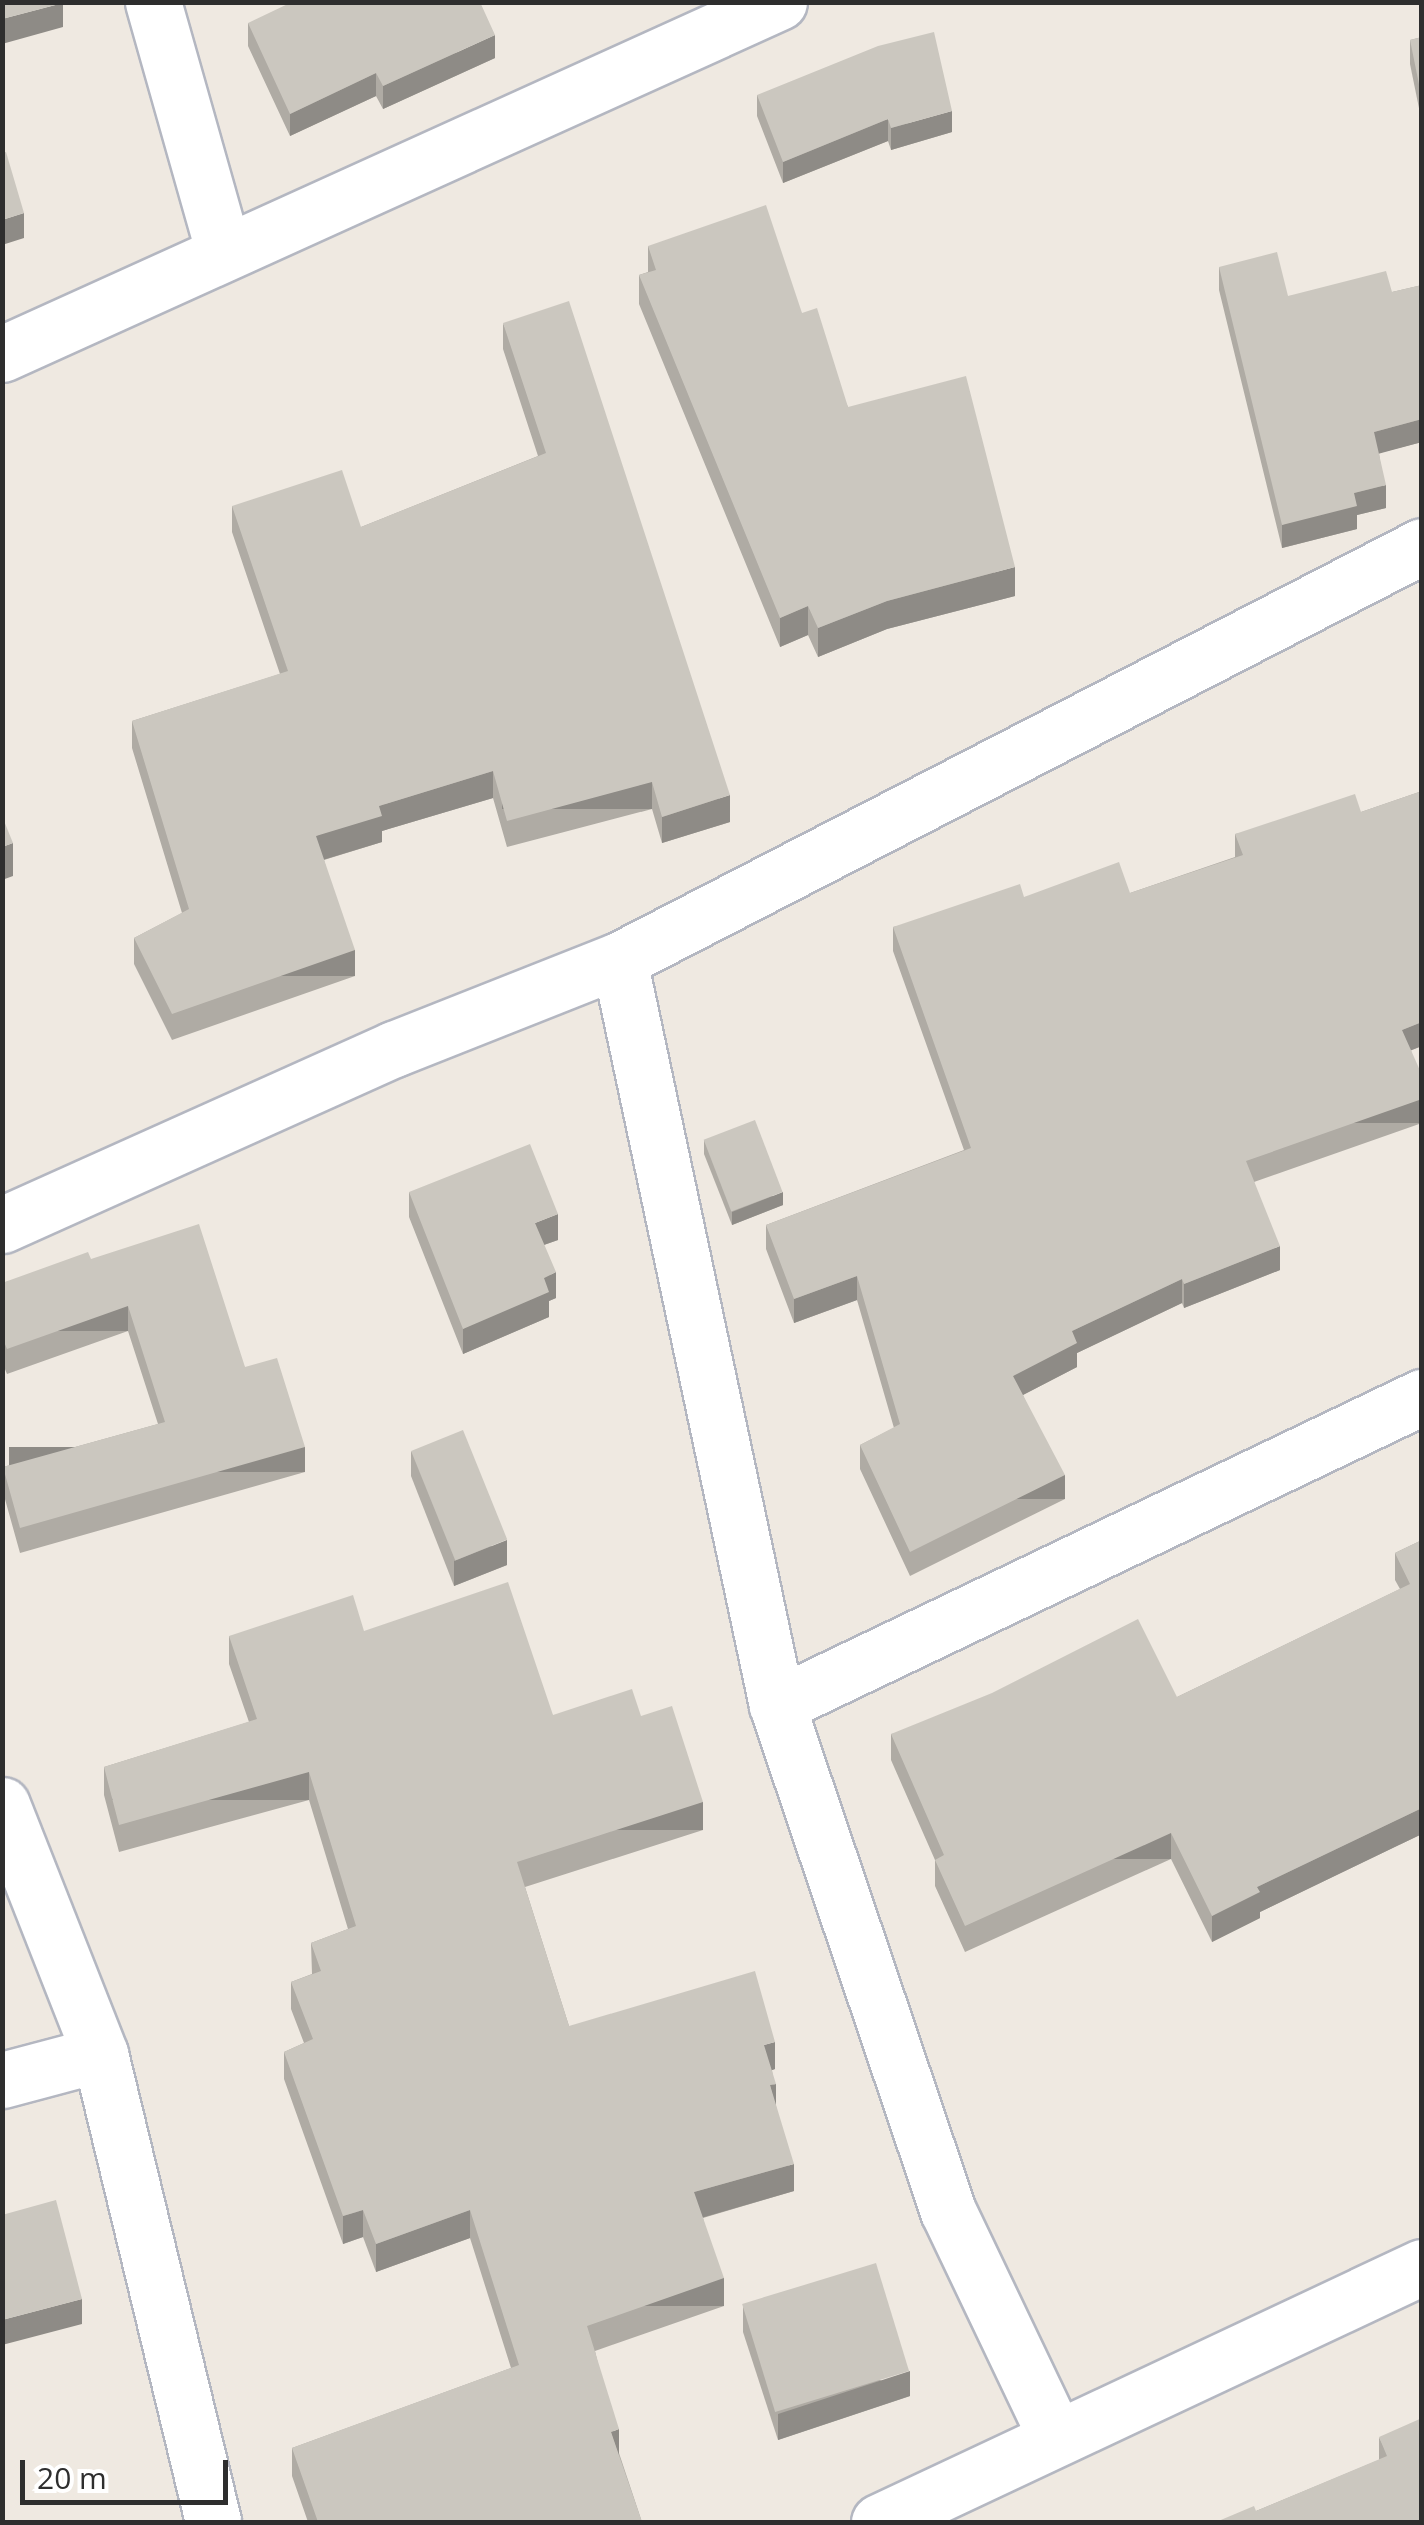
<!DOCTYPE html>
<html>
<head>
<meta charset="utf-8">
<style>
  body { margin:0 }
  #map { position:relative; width:1424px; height:2525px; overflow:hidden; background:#efe9e1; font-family:"Open Sans",sans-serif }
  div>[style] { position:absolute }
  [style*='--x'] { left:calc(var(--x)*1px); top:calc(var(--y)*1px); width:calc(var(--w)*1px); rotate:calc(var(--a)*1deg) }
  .roads { filter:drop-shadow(2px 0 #b4b7c1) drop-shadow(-2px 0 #b4b7c1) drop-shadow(0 2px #b4b7c1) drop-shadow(0 -2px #b4b7c1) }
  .street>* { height:55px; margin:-27.5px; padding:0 27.5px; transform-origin:27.5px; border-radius:27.5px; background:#fff }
  .wall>* { inset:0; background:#afaba4 }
  .shaded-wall>* { inset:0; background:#8e8b86; transform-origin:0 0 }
  .building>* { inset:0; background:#cbc7bf; transform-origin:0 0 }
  span { translate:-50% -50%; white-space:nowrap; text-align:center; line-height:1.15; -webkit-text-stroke:10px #fff; paint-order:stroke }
  .frame { position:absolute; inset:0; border:5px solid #2e2e2e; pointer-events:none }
  .scale { position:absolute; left:20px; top:2460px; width:208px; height:45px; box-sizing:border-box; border:5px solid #2e2e2e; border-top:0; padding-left:12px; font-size:30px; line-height:35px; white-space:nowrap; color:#2e2e2e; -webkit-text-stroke:8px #fff; paint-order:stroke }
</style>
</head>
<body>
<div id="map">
  <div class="roads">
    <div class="street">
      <i style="--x:153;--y:2;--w:258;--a:74.2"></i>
      <i style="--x:2;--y:354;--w:853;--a:-24.37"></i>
      <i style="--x:619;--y:960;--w:762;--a:78.03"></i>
      <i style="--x:777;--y:1705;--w:534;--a:71.33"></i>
      <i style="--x:948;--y:2211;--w:248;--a:64.5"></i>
      <i style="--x:2;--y:1225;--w:430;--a:-24.2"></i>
      <i style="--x:394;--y:1049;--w:242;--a:-21.6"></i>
      <i style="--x:619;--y:960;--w:903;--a:-27.27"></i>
      <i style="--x:777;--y:1705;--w:715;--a:-25.53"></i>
      <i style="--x:2;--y:1805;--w:268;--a:68.5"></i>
      <i style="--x:100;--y:2054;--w:481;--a:76.4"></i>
      <i style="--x:2;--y:2080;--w:101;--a:-14.9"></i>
      <i style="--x:879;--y:2522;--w:600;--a:-25.16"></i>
    </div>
  </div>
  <div class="wall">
    <i style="clip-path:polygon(248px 23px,495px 58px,383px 109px,376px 96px,290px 136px,248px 46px)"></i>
    <i style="clip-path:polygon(1422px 37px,1422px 123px,1410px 64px,1410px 40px)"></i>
    <i style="clip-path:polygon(757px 95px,952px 132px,891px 150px,888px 141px,783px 183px,757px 116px)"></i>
    <i style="clip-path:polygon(648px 246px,802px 313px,848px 407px,1015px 596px,887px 629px,818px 657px,808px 635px,780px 647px,639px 304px,639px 275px,648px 272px)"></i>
    <i style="clip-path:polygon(1219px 267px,1288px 296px,1392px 292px,1422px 285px,1422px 442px,1379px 453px,1386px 508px,1357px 515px,1357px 529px,1282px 548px,1219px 290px)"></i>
    <i style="clip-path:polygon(503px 323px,730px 822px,662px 843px,652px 809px,507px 847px,493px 798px,382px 831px,382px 842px,324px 860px,355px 976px,172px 1040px,134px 964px,134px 938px,182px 913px,132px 748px,132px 721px,280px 674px,232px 532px,232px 506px,361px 527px,538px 456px,503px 349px)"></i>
    <i style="clip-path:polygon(1422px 791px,1422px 1046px,1411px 1050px,1422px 1123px,1254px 1182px,1280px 1270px,1184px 1308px,1182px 1303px,1077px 1353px,1077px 1367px,1023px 1395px,1065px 1499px,910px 1576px,860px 1469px,860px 1445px,894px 1428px,857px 1300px,794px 1323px,766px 1249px,766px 1225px,964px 1150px,893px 951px,893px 927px,1024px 897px,1130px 893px,1235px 857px,1235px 834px,1361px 812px)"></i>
    <i style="clip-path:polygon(704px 1140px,783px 1205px,732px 1225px,704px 1154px)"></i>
    <i style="clip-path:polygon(409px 1192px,558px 1240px,544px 1245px,556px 1298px,549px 1301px,549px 1317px,463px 1354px,409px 1217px)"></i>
    <i style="clip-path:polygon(91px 1259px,245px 1367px,305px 1472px,20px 1553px,3px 1492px,3px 1467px,158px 1424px,128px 1331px,7px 1374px,2px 1362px,2px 1283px)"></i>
    <i style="clip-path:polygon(411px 1451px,507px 1565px,454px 1586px,411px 1476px)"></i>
    <i style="clip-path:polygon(1422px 1540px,1422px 1834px,1260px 1912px,1260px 1918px,1212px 1942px,1171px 1859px,965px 1952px,935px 1886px,935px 1860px,891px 1760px,891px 1734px,1177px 1697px,1400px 1589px,1395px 1580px,1395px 1553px)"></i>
    <i style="clip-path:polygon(364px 1631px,553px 1715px,641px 1716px,703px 1830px,525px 1887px,569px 2026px,775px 2069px,772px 2070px,776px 2106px,794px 2191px,703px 2218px,724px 2306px,595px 2351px,619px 2453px,642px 2522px,308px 2522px,292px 2476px,292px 2448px,511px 2368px,470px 2238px,376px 2272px,363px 2237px,343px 2244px,284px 2079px,284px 2052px,304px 2043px,291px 2009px,291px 1982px,312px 1974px,311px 1943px,348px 1929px,309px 1800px,119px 1852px,104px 1795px,104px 1767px,249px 1722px,229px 1664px,229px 1636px)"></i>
    <i style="clip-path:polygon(743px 2307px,910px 2396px,778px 2440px,743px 2332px)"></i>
    <i style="clip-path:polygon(1379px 2437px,1422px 2522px,1256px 2511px,1379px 2460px)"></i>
  </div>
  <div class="shaded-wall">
    <i style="clip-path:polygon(63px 3px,63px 27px,2px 44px,2px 19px)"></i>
    <i style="clip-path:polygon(495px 35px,495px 58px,383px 109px,383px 86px)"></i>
    <i style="clip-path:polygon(376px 73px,376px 96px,290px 136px,290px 114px)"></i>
    <i style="clip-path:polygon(952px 111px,952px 132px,891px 150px,891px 128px)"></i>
    <i style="clip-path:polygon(888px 119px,888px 141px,783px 183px,783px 162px)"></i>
    <i style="clip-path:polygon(24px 213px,24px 238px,2px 245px,2px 220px)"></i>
    <i style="clip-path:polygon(1422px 419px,1422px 442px,1374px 455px,1374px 432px)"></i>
    <i style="clip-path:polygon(1386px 485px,1386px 508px,1357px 515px,1357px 529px,1282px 548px,1282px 525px,1354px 493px)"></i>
    <i style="clip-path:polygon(1015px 567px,1015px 596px,887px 629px,818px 657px,818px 628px,887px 601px)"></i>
    <i style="clip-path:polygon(808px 606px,808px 635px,780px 647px,780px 618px)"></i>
    <i style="clip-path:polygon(493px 771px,493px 798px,382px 831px,382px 842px,316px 862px,316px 836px,379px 806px)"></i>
    <i style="left:652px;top:782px;width:27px;height:150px;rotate:90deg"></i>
    <i style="clip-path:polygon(730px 795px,730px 822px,662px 843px,662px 817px)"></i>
    <i style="clip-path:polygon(13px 843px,13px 876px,2px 880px,2px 847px)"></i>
    <i style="left:355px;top:950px;width:26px;height:194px;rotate:90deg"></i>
    <i style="clip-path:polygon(1422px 1022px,1422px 1046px,1402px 1054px,1402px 1030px)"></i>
    <i style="left:1422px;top:1099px;width:24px;height:187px;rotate:90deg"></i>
    <i style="clip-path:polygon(783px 1192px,783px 1205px,732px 1225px,732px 1212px)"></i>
    <i style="clip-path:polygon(558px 1214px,558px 1240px,535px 1248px,535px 1223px)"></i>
    <i style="clip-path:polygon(1280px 1246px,1280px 1270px,1184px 1308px,1184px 1284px)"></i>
    <i style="clip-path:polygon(556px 1272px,556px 1298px,549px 1301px,549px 1317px,463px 1354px,463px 1329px,544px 1278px)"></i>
    <i style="clip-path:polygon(857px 1276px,857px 1300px,794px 1323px,794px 1299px)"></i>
    <i style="clip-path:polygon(1182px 1279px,1182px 1303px,1077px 1353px,1077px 1367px,1013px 1400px,1013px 1376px,1072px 1331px)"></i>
    <i style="left:128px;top:1306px;width:25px;height:128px;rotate:90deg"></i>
    <i style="left:305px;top:1447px;width:25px;height:296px;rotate:90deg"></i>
    <i style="left:1065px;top:1475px;width:24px;height:173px;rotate:90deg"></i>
    <i style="clip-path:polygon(507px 1540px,507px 1565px,454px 1586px,454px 1561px)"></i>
    <i style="left:309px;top:1772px;width:28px;height:197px;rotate:90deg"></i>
    <i style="left:703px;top:1802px;width:28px;height:195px;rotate:90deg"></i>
    <i style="clip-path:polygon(1422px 1808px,1422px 1834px,1260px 1912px,1260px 1918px,1212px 1942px,1212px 1916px,1257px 1887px)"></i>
    <i style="left:1171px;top:1833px;width:26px;height:226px;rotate:90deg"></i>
    <i style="clip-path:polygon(775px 2042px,775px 2069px,764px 2073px,764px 2045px)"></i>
    <i style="clip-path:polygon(776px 2084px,776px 2111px,770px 2085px)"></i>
    <i style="clip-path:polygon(794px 2164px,794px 2191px,694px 2220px,694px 2192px)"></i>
    <i style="clip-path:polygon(363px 2210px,363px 2237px,343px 2244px,343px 2216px)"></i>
    <i style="clip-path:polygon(470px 2210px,470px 2238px,376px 2272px,376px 2244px)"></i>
    <i style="left:724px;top:2278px;width:28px;height:145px;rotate:90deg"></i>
    <i style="clip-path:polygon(82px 2299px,82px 2324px,2px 2345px,2px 2320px)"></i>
    <i style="clip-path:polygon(910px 2371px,910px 2396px,778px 2440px,778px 2414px)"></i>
    <i style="clip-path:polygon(619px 2429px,619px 2457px,611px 2432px)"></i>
  </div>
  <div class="building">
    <i style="clip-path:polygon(2px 2px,63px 2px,63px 3px,2px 19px)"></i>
    <i style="clip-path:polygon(292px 2px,480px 2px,495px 35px,383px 86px,376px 73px,290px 114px,248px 23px)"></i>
    <i style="clip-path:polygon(934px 32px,952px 111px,891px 128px,888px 119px,783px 162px,757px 95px,878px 46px)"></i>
    <i style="clip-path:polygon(1422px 37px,1422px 99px,1410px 40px)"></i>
    <i style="clip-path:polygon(6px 152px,24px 213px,2px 220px,2px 153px)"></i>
    <i style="clip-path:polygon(766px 205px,802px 313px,817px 308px,848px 407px,966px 376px,1015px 567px,887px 601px,818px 628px,808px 606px,780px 618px,639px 275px,656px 270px,648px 246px)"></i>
    <i style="clip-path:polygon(1277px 252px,1288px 296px,1386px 271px,1392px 292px,1422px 285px,1422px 419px,1374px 432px,1386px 485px,1354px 493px,1357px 506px,1282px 525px,1219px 267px)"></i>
    <i style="clip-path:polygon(569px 301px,730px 795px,662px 817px,652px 782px,507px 821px,493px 771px,379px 806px,382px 816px,316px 836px,355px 950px,172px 1014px,134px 938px,189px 909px,132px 721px,288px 671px,232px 506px,342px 470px,361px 527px,546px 453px,503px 323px)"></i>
    <i style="clip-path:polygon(1422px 791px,1422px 1022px,1402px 1030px,1422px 1075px,1422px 1099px,1246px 1161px,1280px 1246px,1184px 1284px,1182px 1279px,1072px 1331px,1077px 1343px,1013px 1376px,1065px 1475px,910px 1552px,860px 1445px,900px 1424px,857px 1276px,794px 1299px,766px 1225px,971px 1148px,893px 927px,1020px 884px,1024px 897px,1119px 862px,1130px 893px,1243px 855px,1235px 834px,1355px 794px,1361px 812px)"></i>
    <i style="clip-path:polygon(2px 816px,13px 843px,2px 847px)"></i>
    <i style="left:755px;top:1120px;width:77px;height:55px;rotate:69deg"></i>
    <i style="clip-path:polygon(530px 1144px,558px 1214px,535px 1223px,556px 1272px,544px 1278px,549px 1292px,463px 1329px,409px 1192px)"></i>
    <i style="clip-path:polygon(199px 1224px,245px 1367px,277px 1358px,305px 1447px,20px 1528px,3px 1467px,165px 1422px,128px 1306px,7px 1349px,2px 1337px,2px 1283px,88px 1252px,91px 1259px)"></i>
    <i style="left:463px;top:1430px;width:118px;height:56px;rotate:68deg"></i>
    <i style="clip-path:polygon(1422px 1540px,1422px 1808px,1257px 1887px,1260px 1892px,1212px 1916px,1171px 1833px,965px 1926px,935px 1860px,944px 1855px,891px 1734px,992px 1693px,1138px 1619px,1177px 1697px,1410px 1584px,1395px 1553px)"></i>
    <i style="clip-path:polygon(508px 1582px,553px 1715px,632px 1689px,641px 1716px,672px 1706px,703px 1802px,517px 1862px,569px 2026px,755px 1971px,775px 2042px,764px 2045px,776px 2084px,770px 2085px,794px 2164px,694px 2192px,724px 2278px,587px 2326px,619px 2429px,611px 2432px,642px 2522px,318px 2522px,292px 2448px,519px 2365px,470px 2210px,376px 2244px,363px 2210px,343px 2216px,284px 2052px,313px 2039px,291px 1982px,321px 1971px,311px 1943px,356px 1926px,309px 1772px,119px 1825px,104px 1767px,257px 1719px,229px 1636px,353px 1595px,364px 1631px)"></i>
    <i style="clip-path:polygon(56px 2200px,82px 2299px,2px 2320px,2px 2215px)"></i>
    <i style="left:876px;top:2263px;width:113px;height:140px;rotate:73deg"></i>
    <i style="clip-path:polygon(1422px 2418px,1422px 2522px,1216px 2522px,1254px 2506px,1256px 2511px,1387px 2456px,1379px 2437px)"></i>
  </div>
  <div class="frame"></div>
  <div class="scale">20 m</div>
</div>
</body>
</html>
